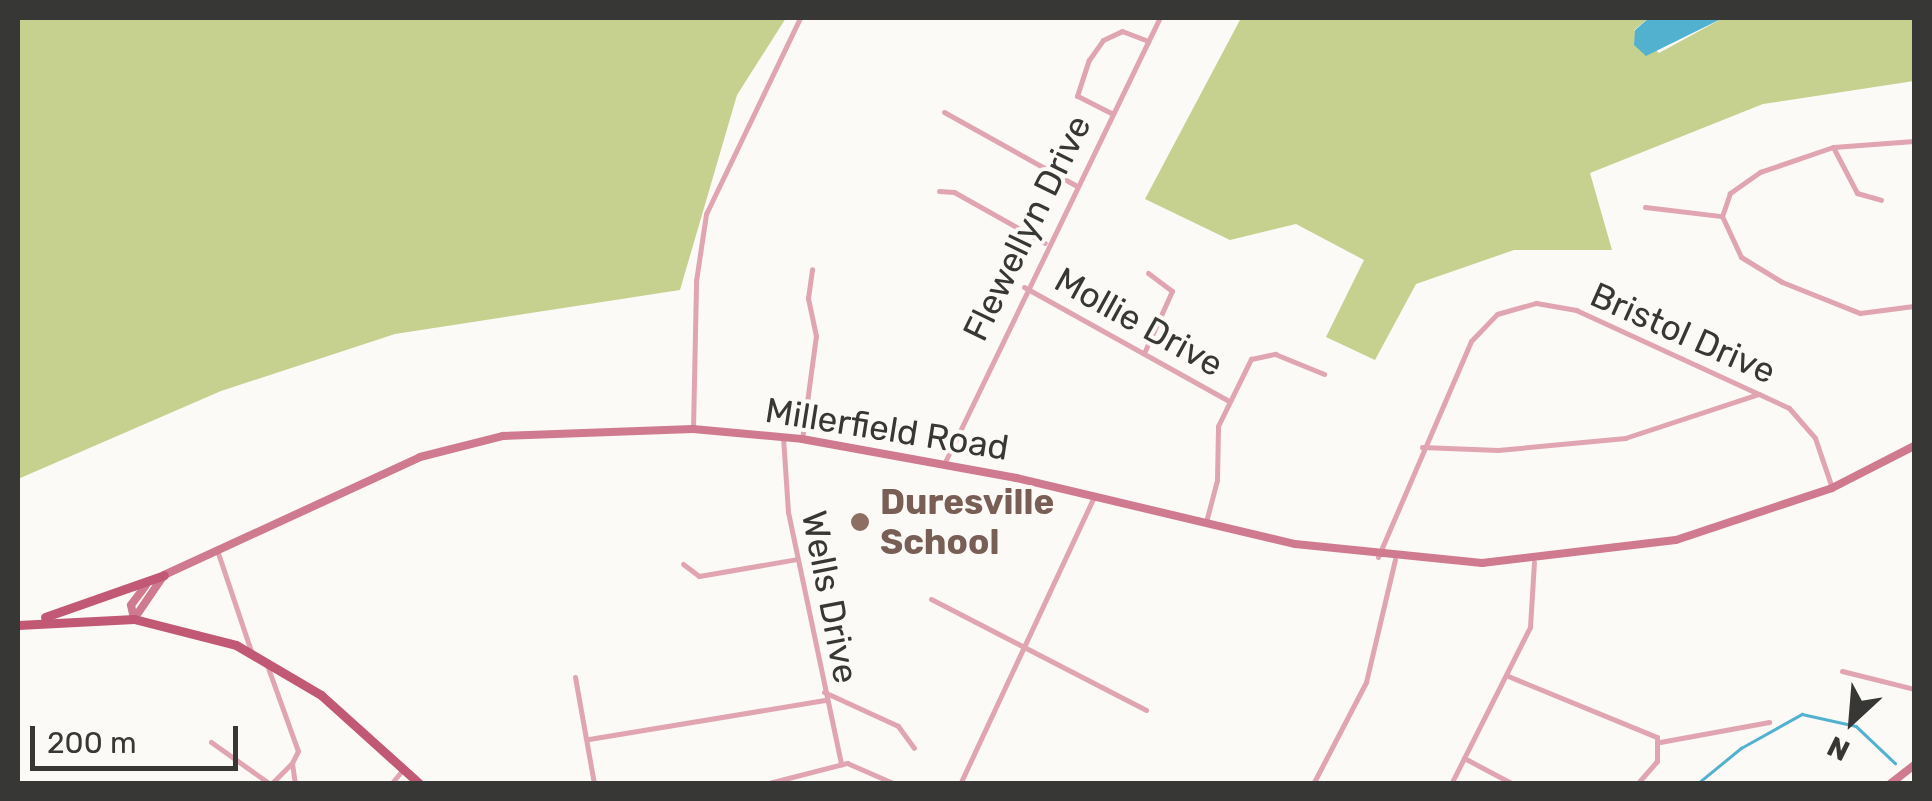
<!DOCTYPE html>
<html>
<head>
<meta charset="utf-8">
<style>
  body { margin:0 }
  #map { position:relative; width:1932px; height:801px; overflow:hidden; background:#fbfaf6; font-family:Rubik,sans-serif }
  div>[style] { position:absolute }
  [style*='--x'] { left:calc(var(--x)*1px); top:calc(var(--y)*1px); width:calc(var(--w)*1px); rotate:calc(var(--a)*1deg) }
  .green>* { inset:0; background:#c6d08f }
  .water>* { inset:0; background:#53b1d0 }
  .stream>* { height:2.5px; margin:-1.25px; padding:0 1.25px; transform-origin:1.25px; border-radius:1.25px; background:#53b1d0 }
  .street>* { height:5px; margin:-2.5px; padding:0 2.5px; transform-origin:2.5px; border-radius:2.5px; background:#e0a5b1 }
  .secondary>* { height:8px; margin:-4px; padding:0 4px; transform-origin:4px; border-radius:4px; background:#cf7a8e }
  .primary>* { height:9px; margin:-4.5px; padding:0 4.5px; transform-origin:4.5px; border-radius:4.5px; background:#c15975 }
  .dots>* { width:28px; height:28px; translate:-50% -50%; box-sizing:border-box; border:5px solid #fbfaf6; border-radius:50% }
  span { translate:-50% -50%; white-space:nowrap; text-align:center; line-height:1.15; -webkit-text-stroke:8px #fbfaf6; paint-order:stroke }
  .street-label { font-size:35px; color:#373736 }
  .education-label { font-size:35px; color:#785e54; font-weight:700 }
  .left { translate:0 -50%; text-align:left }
  .frame { position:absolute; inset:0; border:20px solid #373736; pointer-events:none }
  .north { position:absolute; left:1802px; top:671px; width:100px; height:100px; -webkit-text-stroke:8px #fbfaf6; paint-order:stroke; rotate:206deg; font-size:28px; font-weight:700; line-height:40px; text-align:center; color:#373736 }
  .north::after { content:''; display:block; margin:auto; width:35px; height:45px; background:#373736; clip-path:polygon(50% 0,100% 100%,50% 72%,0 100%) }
  .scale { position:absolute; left:30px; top:726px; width:208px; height:45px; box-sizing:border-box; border:5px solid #373736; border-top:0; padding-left:12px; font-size:30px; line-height:35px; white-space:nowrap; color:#373736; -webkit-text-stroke:8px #fbfaf6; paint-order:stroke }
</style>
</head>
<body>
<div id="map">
  <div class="green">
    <i style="clip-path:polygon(18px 18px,786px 18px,737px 95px,680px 290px,395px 334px,221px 391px,18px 479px)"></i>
    <i style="clip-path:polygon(1241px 18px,1649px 18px,1634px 30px,1659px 53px,1723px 18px,1914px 18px,1914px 81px,1763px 104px,1590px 173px,1612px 250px,1514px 250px,1416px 284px,1375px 360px,1326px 337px,1364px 260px,1296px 224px,1230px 240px,1145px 199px)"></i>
  </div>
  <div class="water">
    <i style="clip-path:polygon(1649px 18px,1804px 18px,1723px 18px,1646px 56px,1634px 45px,1635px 30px)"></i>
  </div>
  <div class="stream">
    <i style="--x:1906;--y:783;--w:7;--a:8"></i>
    <i style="--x:1697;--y:784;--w:57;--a:-39.3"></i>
    <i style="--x:1741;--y:748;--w:70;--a:-29.1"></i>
    <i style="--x:1802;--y:714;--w:55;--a:12.5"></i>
    <i style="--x:1856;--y:726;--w:54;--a:43.5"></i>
  </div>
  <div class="street">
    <i style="--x:944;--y:112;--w:150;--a:29.1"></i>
    <i style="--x:1111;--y:113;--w:38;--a:-153"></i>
    <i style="--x:1077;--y:96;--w:38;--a:-72"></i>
    <i style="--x:1089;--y:60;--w:24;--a:-55"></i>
    <i style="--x:1103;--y:40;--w:21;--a:-25"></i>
    <i style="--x:1122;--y:31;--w:28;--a:21"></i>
    <i style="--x:1914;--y:141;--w:81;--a:175.8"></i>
    <i style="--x:1833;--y:147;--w:77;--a:161.1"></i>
    <i style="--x:1760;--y:172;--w:37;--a:145"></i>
    <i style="--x:1730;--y:193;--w:24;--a:109"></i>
    <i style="--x:1722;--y:216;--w:45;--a:65.1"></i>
    <i style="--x:1741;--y:257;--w:48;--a:31.4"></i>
    <i style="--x:1782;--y:282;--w:84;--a:21.7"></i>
    <i style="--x:1860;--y:313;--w:54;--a:-7.4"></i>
    <i style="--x:1833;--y:147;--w:52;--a:62.4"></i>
    <i style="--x:1857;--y:193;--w:25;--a:16"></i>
    <i style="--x:939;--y:191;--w:15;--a:4"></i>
    <i style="--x:954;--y:192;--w:104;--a:29.3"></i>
    <i style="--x:1645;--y:207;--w:77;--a:6.8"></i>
    <i style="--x:1024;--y:287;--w:235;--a:29.1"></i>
    <i style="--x:1144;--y:353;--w:68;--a:-65.7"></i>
    <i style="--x:1172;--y:291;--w:30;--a:-143"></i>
    <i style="--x:693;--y:429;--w:148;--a:-88.8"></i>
    <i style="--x:696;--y:281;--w:68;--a:-81.5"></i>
    <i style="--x:706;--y:214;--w:217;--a:-64.4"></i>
    <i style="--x:783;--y:437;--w:75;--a:86.2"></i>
    <i style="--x:788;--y:512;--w:258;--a:78.1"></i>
    <i style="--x:802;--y:439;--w:104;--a:-82.3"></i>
    <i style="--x:816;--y:336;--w:39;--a:-102"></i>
    <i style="--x:808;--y:298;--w:29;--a:-82"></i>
    <i style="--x:1422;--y:447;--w:76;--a:2.3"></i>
    <i style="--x:1498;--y:450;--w:128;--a:-5.4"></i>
    <i style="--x:1625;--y:438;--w:141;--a:-18.2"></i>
    <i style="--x:944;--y:464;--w:496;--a:-64.2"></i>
    <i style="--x:1206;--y:522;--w:43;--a:-75.3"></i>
    <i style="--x:1217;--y:480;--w:54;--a:-88.9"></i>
    <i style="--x:1218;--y:426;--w:75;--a:-63.8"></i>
    <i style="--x:1251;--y:359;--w:25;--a:-12"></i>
    <i style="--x:1275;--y:354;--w:53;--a:22.2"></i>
    <i style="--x:218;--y:553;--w:103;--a:71.4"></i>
    <i style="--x:1378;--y:557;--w:235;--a:-66.7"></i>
    <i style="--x:1471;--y:341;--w:37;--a:-46"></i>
    <i style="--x:1497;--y:314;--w:41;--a:-15.8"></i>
    <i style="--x:1536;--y:303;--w:41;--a:9.9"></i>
    <i style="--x:1576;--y:310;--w:234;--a:24.7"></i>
    <i style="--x:1789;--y:408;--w:40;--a:49"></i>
    <i style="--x:1815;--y:438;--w:53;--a:71.2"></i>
    <i style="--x:683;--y:564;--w:20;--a:37"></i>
    <i style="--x:699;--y:576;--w:99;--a:-9.8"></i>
    <i style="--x:931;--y:599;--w:242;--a:27.3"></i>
    <i style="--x:267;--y:665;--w:91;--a:70.2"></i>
    <i style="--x:298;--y:751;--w:13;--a:117"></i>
    <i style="--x:292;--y:763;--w:21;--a:82"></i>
    <i style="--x:1842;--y:671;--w:74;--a:14"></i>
    <i style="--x:1508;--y:676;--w:161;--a:22.3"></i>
    <i style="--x:1657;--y:737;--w:24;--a:90"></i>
    <i style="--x:1657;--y:761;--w:30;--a:131"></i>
    <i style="--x:575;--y:677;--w:109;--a:79.9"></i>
    <i style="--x:824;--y:692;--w:81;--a:24.7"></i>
    <i style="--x:898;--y:726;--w:27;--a:54"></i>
    <i style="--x:589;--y:739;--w:239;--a:-9.4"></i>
    <i style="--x:211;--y:742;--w:72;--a:35.4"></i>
    <i style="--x:1660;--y:742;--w:111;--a:-10.4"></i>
    <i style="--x:1464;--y:758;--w:55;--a:28"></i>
    <i style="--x:271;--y:784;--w:30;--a:-45"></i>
    <i style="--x:391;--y:784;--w:19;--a:-51"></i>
    <i style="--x:765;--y:784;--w:85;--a:-14.4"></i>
    <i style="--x:847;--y:763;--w:52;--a:23.6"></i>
    <i style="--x:960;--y:784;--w:319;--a:-65"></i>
    <i style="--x:1313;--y:784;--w:115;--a:-62.5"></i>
    <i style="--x:1366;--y:682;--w:126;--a:-76.7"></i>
    <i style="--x:1451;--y:784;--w:176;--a:-63.3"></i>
    <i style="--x:1530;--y:627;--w:65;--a:-86.5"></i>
  </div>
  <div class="secondary">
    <i style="--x:134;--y:619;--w:53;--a:-55.7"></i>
    <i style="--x:164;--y:575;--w:282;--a:-24.7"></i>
    <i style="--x:420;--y:457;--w:86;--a:-14.2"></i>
    <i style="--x:503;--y:436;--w:190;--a:-2.1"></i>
    <i style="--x:693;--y:429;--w:109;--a:5.2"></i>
    <i style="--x:802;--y:439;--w:218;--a:10.3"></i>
    <i style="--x:1016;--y:478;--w:287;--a:13.3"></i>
    <i style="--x:1295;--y:544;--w:188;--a:5.8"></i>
    <i style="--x:1482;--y:563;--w:195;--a:-6.8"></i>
    <i style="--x:1676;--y:540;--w:164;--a:-18.4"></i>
    <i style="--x:1832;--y:488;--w:92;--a:-27.1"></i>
    <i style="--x:134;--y:619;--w:14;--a:-102"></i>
    <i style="--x:131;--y:605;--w:25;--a:-53"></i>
    <i style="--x:1890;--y:784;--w:31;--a:-38"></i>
  </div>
  <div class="primary">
    <i style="--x:45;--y:617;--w:126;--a:-19.4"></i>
    <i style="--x:18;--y:625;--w:116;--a:-3"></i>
    <i style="--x:134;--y:619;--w:105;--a:14.3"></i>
    <i style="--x:236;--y:645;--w:99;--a:30.5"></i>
    <i style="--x:321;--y:695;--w:133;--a:42"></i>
  </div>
  <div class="dots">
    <i style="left:860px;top:522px;background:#8d6e63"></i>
  </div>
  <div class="street-label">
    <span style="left:1027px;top:228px;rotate:-64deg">Flewellyn Drive</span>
    <span style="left:1139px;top:322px;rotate:29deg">Mollie Drive</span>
    <span style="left:1683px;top:333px;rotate:24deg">Bristol Drive</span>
    <span style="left:887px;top:429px;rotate:9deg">Millerfield Road</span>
    <span style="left:830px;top:597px;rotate:79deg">Wells Drive</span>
  </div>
  <div class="education-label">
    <span class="left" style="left:880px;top:522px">Duresville<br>School</span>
  </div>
  <div class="frame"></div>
  <div class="north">N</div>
  <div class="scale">200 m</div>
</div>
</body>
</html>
